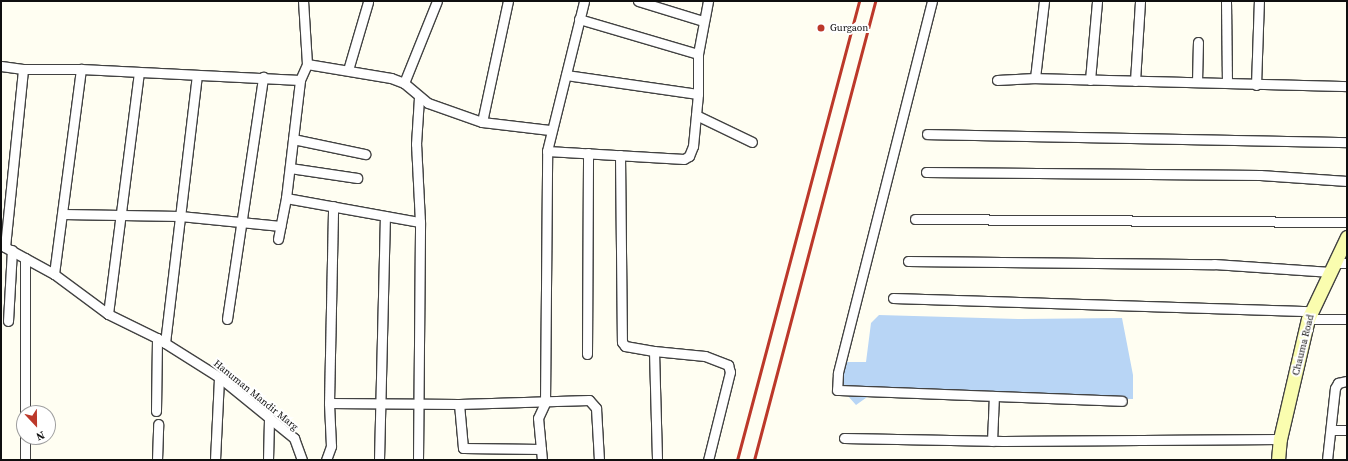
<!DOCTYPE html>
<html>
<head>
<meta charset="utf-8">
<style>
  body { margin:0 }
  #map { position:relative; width:1348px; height:461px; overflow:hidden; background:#fffef2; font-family:"Source Serif 4",serif }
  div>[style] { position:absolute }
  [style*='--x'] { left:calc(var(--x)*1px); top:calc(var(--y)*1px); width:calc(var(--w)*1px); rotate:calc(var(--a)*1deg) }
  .water>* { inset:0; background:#b8d5f5 }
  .roads { filter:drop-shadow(1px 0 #424242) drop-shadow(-1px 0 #424242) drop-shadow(0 1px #424242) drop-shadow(0 -1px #424242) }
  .street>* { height:9px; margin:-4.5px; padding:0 4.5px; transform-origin:4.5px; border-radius:4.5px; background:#fff }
  .secondary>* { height:13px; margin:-6.5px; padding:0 6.5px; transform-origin:6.5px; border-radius:6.5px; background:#fafdaf }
  .rail>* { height:3px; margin:-1.5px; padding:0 1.5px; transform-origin:1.5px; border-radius:1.5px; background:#bc382a }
  .dots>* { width:11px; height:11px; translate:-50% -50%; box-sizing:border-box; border:2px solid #fff; border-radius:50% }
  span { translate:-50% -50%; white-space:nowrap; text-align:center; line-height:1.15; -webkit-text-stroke:4px #fff; paint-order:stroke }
  .poi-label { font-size:10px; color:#0f0f0f }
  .left { translate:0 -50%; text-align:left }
  .street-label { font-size:10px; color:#0f0f0f }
  .frame { position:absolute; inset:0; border:2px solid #0f0f0f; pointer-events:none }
  .north { position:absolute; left:16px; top:405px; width:40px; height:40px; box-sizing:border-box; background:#fff; border:1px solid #9f9f9f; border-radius:50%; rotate:158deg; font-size:11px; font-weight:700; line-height:16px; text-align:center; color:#0f0f0f }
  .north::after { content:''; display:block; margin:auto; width:14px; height:18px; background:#bc382a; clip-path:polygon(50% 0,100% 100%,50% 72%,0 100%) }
</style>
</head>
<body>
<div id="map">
  <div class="water">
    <i style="clip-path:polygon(879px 315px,1020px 319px,1122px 318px,1133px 375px,1133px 399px,870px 395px,856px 405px,839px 386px,846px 362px,866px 362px,871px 323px)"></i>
  </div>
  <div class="roads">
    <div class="street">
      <i style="--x:638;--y:1;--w:68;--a:17.1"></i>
      <i style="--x:932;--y:1;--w:384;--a:104.2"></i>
      <i style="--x:838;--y:373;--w:17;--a:93"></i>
      <i style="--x:837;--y:390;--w:285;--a:2.2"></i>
      <i style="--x:1226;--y:1;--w:82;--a:89.3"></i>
      <i style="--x:579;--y:19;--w:124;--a:16.4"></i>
      <i style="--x:307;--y:64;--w:85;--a:9.5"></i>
      <i style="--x:391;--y:78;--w:14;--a:21"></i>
      <i style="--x:404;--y:83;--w:31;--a:40"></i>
      <i style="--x:428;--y:103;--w:57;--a:19.4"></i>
      <i style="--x:482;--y:122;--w:68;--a:6.7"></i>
      <i style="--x:1;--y:66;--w:22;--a:8"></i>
      <i style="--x:23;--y:69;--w:58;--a:0"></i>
      <i style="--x:81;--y:69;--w:219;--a:2.9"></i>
      <i style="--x:348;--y:70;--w:71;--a:-73.6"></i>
      <i style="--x:566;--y:75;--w:133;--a:8.2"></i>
      <i style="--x:1035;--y:78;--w:78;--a:-83.3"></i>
      <i style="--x:997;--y:80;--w:38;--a:-3"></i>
      <i style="--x:1035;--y:78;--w:312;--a:1.5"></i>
      <i style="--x:1090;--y:80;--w:79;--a:-84.9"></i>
      <i style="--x:1135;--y:81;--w:80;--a:-86.4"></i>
      <i style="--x:1197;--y:82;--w:40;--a:-88.6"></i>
      <i style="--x:404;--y:83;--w:88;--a:-68.1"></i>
      <i style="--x:1256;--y:85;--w:84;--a:-88"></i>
      <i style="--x:696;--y:115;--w:62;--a:25.7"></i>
      <i style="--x:482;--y:122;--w:124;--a:-77.9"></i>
      <i style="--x:927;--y:134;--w:420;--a:1.1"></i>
      <i style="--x:293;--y:139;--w:74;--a:11.8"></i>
      <i style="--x:547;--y:151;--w:137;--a:3.3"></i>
      <i style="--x:684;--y:159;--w:6;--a:-31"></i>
      <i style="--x:689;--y:156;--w:11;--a:-68"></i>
      <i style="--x:693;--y:146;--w:52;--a:-84.5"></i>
      <i style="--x:698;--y:94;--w:40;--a:-90"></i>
      <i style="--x:698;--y:54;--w:54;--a:-79.3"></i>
      <i style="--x:620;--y:155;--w:187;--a:89.4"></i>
      <i style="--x:622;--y:342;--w:5;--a:53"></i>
      <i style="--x:625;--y:346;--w:29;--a:10"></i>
      <i style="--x:654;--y:351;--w:51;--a:5.6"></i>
      <i style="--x:705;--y:356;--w:25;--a:21"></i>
      <i style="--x:728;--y:365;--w:7;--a:74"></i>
      <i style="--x:730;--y:372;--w:91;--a:104"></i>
      <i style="--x:290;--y:168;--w:68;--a:8.5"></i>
      <i style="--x:926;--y:172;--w:334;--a:0.5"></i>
      <i style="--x:1260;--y:175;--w:87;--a:3.9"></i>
      <i style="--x:286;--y:198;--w:136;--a:10.2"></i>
      <i style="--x:63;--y:214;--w:117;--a:1"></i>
      <i style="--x:180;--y:216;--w:101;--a:5.7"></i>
      <i style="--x:915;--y:219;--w:432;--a:0.4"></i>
      <i style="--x:278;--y:239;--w:42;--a:-79"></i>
      <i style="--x:286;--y:198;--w:119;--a:-83.2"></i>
      <i style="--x:300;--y:80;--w:17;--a:-66"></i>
      <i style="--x:307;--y:64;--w:63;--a:-93.6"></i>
      <i style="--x:1;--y:245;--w:60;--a:28.7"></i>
      <i style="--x:54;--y:274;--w:67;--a:36.5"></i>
      <i style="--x:108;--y:314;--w:55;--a:26.1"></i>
      <i style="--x:157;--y:338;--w:73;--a:32.2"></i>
      <i style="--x:219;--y:377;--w:97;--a:39.1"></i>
      <i style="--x:294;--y:438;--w:23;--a:70"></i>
      <i style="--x:5;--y:247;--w:179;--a:-84.2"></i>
      <i style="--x:908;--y:261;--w:306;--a:0.6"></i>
      <i style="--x:1214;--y:264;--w:117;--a:3.9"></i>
      <i style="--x:1336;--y:263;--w:11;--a:0"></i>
      <i style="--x:54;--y:274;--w:207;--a:-82.5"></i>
      <i style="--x:893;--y:298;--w:418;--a:1.8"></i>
      <i style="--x:108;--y:314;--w:243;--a:-82.7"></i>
      <i style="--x:227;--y:319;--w:245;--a:-81.5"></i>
      <i style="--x:1308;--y:319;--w:39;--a:0"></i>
      <i style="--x:8;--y:321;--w:71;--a:-86.8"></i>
      <i style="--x:165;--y:343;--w:269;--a:-83.2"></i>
      <i style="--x:654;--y:351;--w:109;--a:88.4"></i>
      <i style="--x:587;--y:354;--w:201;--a:-89.7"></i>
      <i style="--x:329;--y:403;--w:130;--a:0.4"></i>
      <i style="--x:459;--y:404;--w:130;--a:-1.8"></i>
      <i style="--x:589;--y:400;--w:11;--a:49"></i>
      <i style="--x:596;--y:408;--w:52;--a:86.7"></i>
      <i style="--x:459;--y:404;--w:44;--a:84.8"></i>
      <i style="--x:463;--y:448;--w:78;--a:0.7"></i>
      <i style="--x:156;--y:411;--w:73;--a:-89.2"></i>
      <i style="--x:25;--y:413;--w:155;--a:-90"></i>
      <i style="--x:1331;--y:430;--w:16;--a:0"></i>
      <i style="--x:844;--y:438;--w:159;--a:1.1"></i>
      <i style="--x:1003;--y:441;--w:277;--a:-0.4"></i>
      <i style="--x:992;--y:441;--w:45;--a:-87.5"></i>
      <i style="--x:25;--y:460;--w:23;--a:-90"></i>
      <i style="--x:157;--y:460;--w:36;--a:-88"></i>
      <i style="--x:215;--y:460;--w:83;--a:-87.2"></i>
      <i style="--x:268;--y:460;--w:42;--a:-88.6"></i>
      <i style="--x:326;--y:460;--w:15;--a:-70"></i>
      <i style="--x:331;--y:446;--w:43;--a:-92.7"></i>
      <i style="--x:329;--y:403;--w:197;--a:-88.8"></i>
      <i style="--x:379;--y:460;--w:244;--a:-88.6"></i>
      <i style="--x:418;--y:460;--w:238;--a:-89.5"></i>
      <i style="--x:420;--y:222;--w:78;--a:-92.9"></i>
      <i style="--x:416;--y:144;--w:47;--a:-86.3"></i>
      <i style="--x:542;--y:460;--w:42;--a:-95.4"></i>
      <i style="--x:538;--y:418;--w:17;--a:-65"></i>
      <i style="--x:545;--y:403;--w:252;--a:-89.5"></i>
      <i style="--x:547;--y:151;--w:154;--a:-76.1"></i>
      <i style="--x:1327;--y:460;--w:72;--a:-83.7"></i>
      <i style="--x:1335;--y:388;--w:6;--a:-59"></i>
      <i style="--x:1338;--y:383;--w:9;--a:-13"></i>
    </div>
    <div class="secondary">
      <i style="--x:1278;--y:460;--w:21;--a:-85"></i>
      <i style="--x:1280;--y:439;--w:123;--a:-76.9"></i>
      <i style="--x:1308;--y:319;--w:91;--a:-64.6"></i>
    </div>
  </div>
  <div class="rail">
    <i style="--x:737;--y:460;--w:475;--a:-75.1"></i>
    <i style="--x:754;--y:460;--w:475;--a:-75.2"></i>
  </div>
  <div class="dots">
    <i style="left:821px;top:28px;background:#bc382a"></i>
  </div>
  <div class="poi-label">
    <span class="left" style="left:830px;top:28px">Gurgaon</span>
  </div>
  <div class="street-label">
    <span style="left:1303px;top:345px;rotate:-76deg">Chauma Road</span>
    <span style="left:256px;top:395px;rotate:39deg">Hanuman Mandir Marg</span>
  </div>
  <div class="frame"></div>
  <div class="north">N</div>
</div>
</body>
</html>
